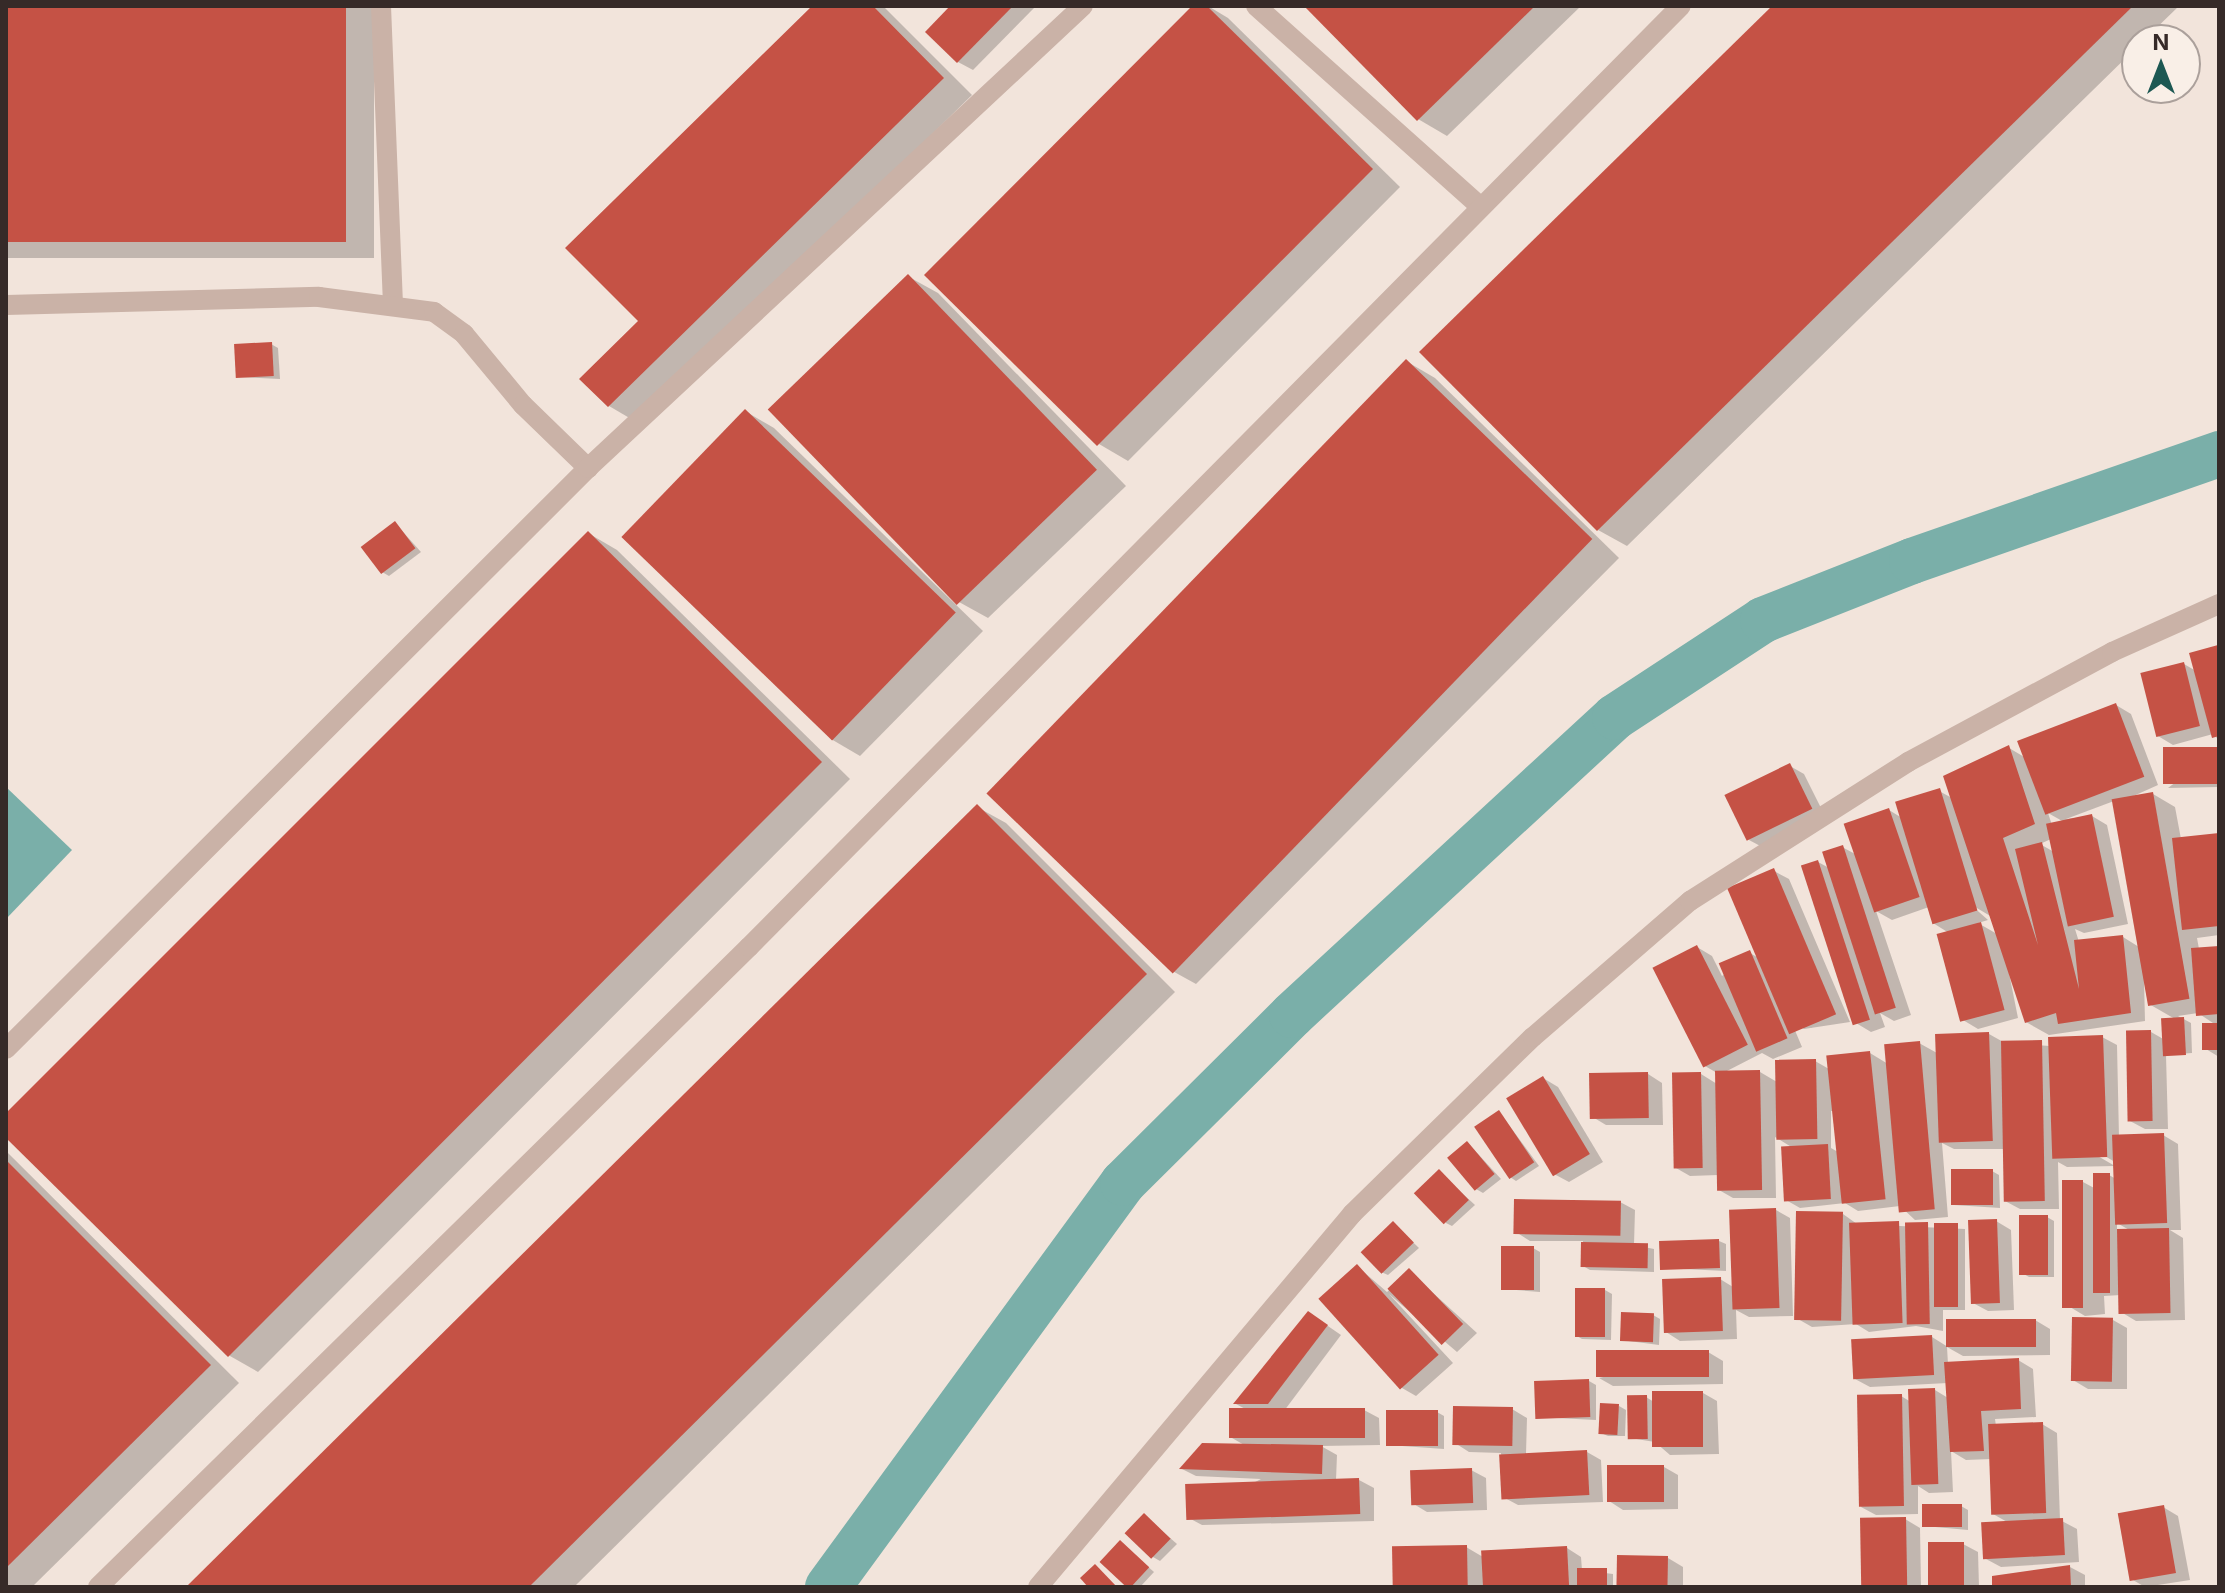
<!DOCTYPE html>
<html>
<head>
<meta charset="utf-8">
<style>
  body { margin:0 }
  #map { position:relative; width:2225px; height:1593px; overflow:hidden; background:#f2e4db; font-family:Inter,sans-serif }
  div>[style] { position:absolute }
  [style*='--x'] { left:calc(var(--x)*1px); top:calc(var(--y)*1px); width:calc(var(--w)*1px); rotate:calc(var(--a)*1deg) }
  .water>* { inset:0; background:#7aafa9 }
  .shadow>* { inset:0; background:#0003; transform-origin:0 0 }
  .canal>* { height:46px; margin:-23px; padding:0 23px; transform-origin:23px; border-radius:23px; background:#7aafa9 }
  .building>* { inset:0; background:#c55245; transform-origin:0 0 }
  .lane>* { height:20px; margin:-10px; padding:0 10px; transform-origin:10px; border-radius:10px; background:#cab2a7 }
  .street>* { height:20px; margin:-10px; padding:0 10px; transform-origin:10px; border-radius:10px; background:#cab2a7 }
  span { translate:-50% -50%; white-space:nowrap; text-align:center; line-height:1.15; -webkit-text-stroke:8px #f9efe7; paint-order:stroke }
  .frame { position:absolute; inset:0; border:8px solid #362a28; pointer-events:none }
  .north { position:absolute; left:2121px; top:24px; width:80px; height:80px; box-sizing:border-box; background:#f9efe7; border:2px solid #aba09b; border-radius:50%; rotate:0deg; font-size:22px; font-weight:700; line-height:32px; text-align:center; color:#362a28 }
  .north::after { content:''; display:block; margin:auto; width:28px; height:36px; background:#1d5853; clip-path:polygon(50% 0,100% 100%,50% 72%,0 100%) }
</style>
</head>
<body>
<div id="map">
  <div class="water">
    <i style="clip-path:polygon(6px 787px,72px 850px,6px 919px)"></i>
  </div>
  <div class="shadow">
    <i style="left:6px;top:6px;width:368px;height:252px"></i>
    <i style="clip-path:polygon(815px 6px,883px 6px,972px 95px,638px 423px,609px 406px,641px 321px)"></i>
    <i style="clip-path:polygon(953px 6px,1036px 6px,973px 70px,958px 62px)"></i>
    <i style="clip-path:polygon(1195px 6px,1208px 6px,1228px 18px,1400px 187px,1128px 461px,1099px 444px)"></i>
    <i style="clip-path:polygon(1307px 6px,1581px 6px,1447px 136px,1418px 119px)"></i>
    <i style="clip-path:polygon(1775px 6px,2179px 6px,2144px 40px,2137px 40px,2137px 47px,1627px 546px,1598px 530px)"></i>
    <i style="clip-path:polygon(909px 277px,938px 293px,1126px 486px,988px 618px,959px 602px,771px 410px)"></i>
    <i style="clip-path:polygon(271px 344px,278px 348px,280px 379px,238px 377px)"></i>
    <i style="clip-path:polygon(1406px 361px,1435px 378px,1619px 558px,1196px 984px,1167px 968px)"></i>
    <i style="clip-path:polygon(745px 411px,774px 428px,983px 631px,860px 756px,831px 739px)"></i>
    <i style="clip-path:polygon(395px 523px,421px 552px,389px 576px,382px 572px)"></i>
    <i style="clip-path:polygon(588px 533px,617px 550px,850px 779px,258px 1372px,230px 1356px,6px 1135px,6px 1116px)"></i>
    <i style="clip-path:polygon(2218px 647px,2219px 740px,2213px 734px,2173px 745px,2158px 736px,2184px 664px,2196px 671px)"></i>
    <i style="clip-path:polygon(evenodd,2116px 705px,2131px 714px,2158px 785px,2129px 798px,2153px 794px,2175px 807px,2181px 839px,2219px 835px,2219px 935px,2197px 938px,2199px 949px,2219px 948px,2219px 1057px,2206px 1049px,2216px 1025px,2198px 1013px,2178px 1016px,2191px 1023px,2192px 1053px,2166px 1055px,2168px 1129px,2145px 1129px,2130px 1121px,2151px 1032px,2165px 1040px,2175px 1019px,2149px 1004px,2144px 980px,2145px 1021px,2049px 1035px,2026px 1022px,2007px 963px,2018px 1018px,1978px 1029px,1963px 1020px,1949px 933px,1933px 923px,1929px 907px,1892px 920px,1876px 911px,1911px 1015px,1894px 1021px,1880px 1013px,1885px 1027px,1871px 1032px,1856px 1023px,1818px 862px,1831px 869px,1842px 847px,1857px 855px,1889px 810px,1902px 818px,1939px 791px,1952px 798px,2009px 748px,2026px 758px,2116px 705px,2114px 801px,2139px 947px,2123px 937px,2079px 942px,2075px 929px,2084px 933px,2128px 924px,2107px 825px,2092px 816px,2066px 819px,2114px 801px,2116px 705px,2048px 813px,2064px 822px,2052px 825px,2048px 813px,2116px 705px,2051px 839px,2054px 852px,2040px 844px,2051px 839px,2116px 705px,1970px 904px,1992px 917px,1997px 934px,1978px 923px,1988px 920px,1970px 904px)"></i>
    <i style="clip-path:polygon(2219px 749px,2219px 787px,2168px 788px)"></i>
    <i style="clip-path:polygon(1790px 766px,1804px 774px,1826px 818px,1764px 848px,1749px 840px)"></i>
    <i style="clip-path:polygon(977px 807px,1006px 823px,1175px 992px,574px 1587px,189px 1587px)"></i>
    <i style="clip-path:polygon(evenodd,1774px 871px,1789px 879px,1850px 1022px,1804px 1029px,1791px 1021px,1802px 1047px,1773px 1059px,1762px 1053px,1723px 1073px,1760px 1072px,1777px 1082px,1815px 1061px,1829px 1069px,1870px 1053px,1888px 1064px,1919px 1043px,1937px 1053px,1989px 1034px,2005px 1043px,2050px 1046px,2102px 1037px,2117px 1045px,2119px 1137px,2163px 1135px,2178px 1144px,2181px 1230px,2170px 1230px,2183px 1238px,2185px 1320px,2136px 1321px,2121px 1312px,2121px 1295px,2104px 1296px,2105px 1314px,2085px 1316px,2070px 1307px,2083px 1182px,2096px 1189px,2109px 1175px,2116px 1179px,2115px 1166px,2067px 1167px,2058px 1162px,2059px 1209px,2020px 1209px,2005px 1201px,2004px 1149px,1954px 1149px,1942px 1143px,1948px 1217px,1915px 1220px,1900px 1206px,1858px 1211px,1845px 1203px,1800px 1208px,1786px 1200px,1793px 1148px,1775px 1137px,1776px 1198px,1733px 1198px,1719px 1190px,1718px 1175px,1690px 1176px,1676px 1168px,1701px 1074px,1717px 1084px,1717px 1073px,1705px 1066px,1697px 947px,1712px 956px,1722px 976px,1750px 953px,1762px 960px,1774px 871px,1831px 1111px,1834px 1111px,1838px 1152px,1831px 1148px,1831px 1111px,1774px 871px,2098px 1152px,2115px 1162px,2115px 1166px,2096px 1155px,2098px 1152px,1774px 871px,2117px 1223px,2131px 1231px,2117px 1231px,2117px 1223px)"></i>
    <i style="clip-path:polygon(1648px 1074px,1662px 1083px,1663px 1125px,1606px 1125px,1591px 1116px)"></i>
    <i style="clip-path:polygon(1543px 1078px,1558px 1087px,1603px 1162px,1569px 1182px,1554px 1174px)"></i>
    <i style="clip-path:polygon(1500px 1113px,1539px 1166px,1516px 1181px,1510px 1177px)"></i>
    <i style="clip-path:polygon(1468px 1143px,1501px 1179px,1483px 1193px,1476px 1189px)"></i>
    <i style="clip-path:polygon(6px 1151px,239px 1383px,32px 1587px,6px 1587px)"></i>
    <i style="clip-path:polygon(1992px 1171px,1999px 1175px,2000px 1208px,1954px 1205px)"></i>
    <i style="clip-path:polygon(1439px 1172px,1475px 1205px,1452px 1226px,1446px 1223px)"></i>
    <i style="clip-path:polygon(1620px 1202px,1635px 1210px,1634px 1245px,1654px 1249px,1654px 1272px,1590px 1270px,1583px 1266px,1583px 1241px,1530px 1241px,1516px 1232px)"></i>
    <i style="clip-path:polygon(1776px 1210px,1790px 1218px,1793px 1316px,1749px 1317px,1736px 1310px,1737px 1339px,1680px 1341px,1666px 1332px,1720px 1279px,1733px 1287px)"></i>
    <i style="clip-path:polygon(1843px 1214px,1857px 1224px,1965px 1229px,1965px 1310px,1943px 1310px,1943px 1331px,1916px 1326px,1869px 1332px,1856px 1324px,1812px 1327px,1798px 1319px)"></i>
    <i style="clip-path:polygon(2047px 1217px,2054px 1221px,2054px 1277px,2029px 1277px,2022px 1273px)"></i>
    <i style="clip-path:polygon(1996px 1221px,2011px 1230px,2014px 1310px,1988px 1311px,1973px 1303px)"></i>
    <i style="clip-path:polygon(1393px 1223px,1419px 1248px,1388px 1275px,1381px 1272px)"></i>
    <i style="clip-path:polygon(1719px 1241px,1726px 1244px,1726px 1271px,1662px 1268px)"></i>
    <i style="clip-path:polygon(1533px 1248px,1540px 1252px,1540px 1292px,1503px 1289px)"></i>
    <i style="clip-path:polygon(1358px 1267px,1387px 1292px,1409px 1271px,1477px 1333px,1457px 1352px,1389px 1294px,1453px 1363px,1416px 1396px,1402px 1388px)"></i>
    <i style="clip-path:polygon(1605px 1290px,1612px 1294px,1611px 1340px,1582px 1339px,1575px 1335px)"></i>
    <i style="clip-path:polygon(1309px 1313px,1341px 1335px,1284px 1411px,1364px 1410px,1379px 1418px,1380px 1445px,1321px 1446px,1337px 1455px,1336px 1480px,1359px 1480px,1374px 1488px,1374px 1521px,1202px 1525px,1187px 1517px,1261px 1479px,1196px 1476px,1182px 1469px,1246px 1446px,1232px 1438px,1249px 1411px,1236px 1404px)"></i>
    <i style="clip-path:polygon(1653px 1315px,1660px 1319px,1659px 1345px,1621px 1340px)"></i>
    <i style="clip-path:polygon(2035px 1320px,2050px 1329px,2050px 1355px,1963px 1356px,1947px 1347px,1948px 1364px,2018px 1360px,2033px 1369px,2036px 1417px,1995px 1419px,1996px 1426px,2042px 1424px,2057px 1433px,2060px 1520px,2077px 1529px,2079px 1562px,2001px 1567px,1986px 1559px,2009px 1523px,1993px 1514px,1991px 1459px,1966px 1460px,1951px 1451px,1953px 1492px,1929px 1493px,1918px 1486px,1918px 1514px,1876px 1515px,1861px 1507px,1901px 1396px,1911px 1402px,1935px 1390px,1948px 1398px,1948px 1383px,1870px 1387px,1855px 1379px,1932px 1337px,1948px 1347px)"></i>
    <i style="clip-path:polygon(2113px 1320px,2127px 1328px,2127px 1389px,2088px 1389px,2073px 1380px)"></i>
    <i style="clip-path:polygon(1708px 1352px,1723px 1361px,1723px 1384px,1613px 1386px,1599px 1378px)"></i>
    <i style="clip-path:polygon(1589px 1381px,1596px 1385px,1596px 1420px,1537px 1417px)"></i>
    <i style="clip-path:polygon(1703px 1393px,1717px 1401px,1719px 1454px,1670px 1455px,1655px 1442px,1630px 1438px,1646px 1397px,1654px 1402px)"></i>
    <i style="clip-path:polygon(1619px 1406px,1626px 1410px,1625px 1436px,1608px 1436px,1601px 1433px)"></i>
    <i style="clip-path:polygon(1512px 1409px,1527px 1418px,1526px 1454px,1587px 1452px,1601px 1460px,1603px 1502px,1518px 1505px,1503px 1497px,1501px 1453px,1469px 1452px,1455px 1443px)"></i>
    <i style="clip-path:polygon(1437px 1412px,1444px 1416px,1444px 1449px,1388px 1445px)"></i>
    <i style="clip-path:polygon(1664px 1467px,1678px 1475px,1678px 1509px,1623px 1510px,1609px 1501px)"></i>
    <i style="clip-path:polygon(1471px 1470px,1486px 1478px,1487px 1510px,1427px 1512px,1412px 1503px)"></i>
    <i style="clip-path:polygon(1961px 1506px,1968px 1510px,1968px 1530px,1924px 1526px)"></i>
    <i style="clip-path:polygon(2163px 1507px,2178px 1516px,2190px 1580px,2145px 1587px,2133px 1580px)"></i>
    <i style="clip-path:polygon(1144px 1515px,1177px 1544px,1160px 1561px,1153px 1557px)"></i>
    <i style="clip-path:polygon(1905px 1519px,1920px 1528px,1921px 1587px,1863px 1587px)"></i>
    <i style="clip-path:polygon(1121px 1543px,1154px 1572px,1140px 1587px,1130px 1587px,1103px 1562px)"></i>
    <i style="clip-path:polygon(1963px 1544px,1978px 1552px,1979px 1587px,1932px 1587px)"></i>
    <i style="clip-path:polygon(1466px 1547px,1483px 1557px,1567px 1548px,1581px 1557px,1582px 1570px,1613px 1574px,1613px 1587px,1396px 1587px)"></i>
    <i style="clip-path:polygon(1668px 1558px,1683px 1567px,1683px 1587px,1618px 1587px)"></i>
    <i style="clip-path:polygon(2070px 1567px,2085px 1575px,2085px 1587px,1994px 1587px)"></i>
  </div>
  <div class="canal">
    <i style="--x:828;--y:1587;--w:500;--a:-53.86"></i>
    <i style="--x:1123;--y:1183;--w:238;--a:-44.8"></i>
    <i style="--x:1292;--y:1015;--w:439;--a:-42.7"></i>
    <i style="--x:1615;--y:717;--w:177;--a:-33.2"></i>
    <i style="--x:1763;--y:620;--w:160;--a:-21.6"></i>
    <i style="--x:1912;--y:561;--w:325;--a:-19.2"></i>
  </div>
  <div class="building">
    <i style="left:6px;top:6px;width:340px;height:236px"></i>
    <i style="clip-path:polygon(812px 6px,873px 6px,944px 78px,608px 407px,579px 379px,638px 321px,565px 248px)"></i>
    <i style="clip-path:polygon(950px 6px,1013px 6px,957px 63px,925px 32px)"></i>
    <i style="clip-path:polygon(1192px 6px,1207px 6px,1373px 169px,1097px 446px,924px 275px)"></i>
    <i style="clip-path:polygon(1304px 6px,1535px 6px,1417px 121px)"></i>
    <i style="clip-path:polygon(1772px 6px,2133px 6px,1597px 531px,1419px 352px)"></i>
    <i style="left:908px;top:274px;width:272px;height:195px;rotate:46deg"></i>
    <i style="left:272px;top:342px;width:34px;height:38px;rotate:87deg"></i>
    <i style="left:1406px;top:359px;width:259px;height:604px;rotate:44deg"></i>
    <i style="left:745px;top:409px;width:293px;height:178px;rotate:44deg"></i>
    <i style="left:395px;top:521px;width:34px;height:43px;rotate:53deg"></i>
    <i style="clip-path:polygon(588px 531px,822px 762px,228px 1357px,6px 1138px,6px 1113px)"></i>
    <i style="clip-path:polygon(2218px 645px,2219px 736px,2212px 738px,2189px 653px)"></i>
    <i style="left:2184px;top:662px;width:66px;height:45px;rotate:76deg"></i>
    <i style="left:2116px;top:703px;width:79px;height:106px;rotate:69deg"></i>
    <i style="clip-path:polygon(2009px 745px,2035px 824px,2003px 838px,2038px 945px,2015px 849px,2042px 842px,2079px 989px,2074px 940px,2123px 935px,2131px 1013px,2058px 1024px,2056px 1013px,2025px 1023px,1943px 776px)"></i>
    <i style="left:2219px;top:747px;width:37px;height:56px;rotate:90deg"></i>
    <i style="left:1790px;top:763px;width:51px;height:73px;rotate:64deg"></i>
    <i style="left:1940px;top:788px;width:128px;height:47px;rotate:73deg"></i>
    <i style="left:2153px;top:792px;width:210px;height:42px;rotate:80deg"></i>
    <i style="clip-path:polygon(977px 804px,1147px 974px,529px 1587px,186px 1587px)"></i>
    <i style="left:1889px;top:808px;width:94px;height:48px;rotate:71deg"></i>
    <i style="left:2092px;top:814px;width:105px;height:47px;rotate:78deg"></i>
    <i style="clip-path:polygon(2219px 833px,2219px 926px,2182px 930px,2172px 838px)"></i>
    <i style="left:1843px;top:845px;width:171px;height:22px;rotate:72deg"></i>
    <i style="left:1818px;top:860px;width:168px;height:18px;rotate:72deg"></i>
    <i style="left:1774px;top:868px;width:159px;height:51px;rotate:67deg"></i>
    <i style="left:1981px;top:922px;width:91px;height:46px;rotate:75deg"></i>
    <i style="left:1697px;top:945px;width:112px;height:50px;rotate:63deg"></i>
    <i style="clip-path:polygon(2219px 946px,2219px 1014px,2196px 1016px,2191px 948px)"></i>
    <i style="left:1750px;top:950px;width:96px;height:34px;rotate:67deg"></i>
    <i style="left:2184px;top:1017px;width:38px;height:23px;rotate:87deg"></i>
    <i style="left:2219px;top:1023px;width:27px;height:17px;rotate:90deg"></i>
    <i style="left:2151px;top:1030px;width:91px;height:25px;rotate:89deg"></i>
    <i style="left:1989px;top:1032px;width:109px;height:54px;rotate:88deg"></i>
    <i style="left:2103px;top:1035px;width:122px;height:55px;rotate:88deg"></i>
    <i style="left:2042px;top:1040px;width:161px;height:41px;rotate:89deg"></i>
    <i style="left:1920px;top:1041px;width:169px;height:36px;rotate:85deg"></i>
    <i style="left:1870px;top:1051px;width:149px;height:44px;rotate:84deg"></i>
    <i style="left:1816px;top:1059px;width:80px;height:41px;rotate:89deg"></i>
    <i style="left:1760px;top:1070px;width:120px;height:45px;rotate:89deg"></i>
    <i style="left:1648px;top:1072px;width:46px;height:59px;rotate:89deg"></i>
    <i style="left:1701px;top:1072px;width:96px;height:29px;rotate:89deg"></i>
    <i style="left:1543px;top:1076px;width:91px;height:43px;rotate:59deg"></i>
    <i style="left:1499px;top:1110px;width:63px;height:30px;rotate:56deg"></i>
    <i style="left:2164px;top:1133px;width:90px;height:52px;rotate:88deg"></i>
    <i style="left:1467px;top:1141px;width:43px;height:26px;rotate:50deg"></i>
    <i style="left:1828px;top:1144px;width:55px;height:47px;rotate:87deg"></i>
    <i style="clip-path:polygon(6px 1160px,211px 1365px,6px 1568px)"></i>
    <i style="left:1439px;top:1169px;width:43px;height:35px;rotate:46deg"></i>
    <i style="left:1993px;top:1169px;width:36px;height:42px;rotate:90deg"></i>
    <i style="left:2093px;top:1173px;width:17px;height:120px"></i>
    <i style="left:2062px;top:1180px;width:21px;height:128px"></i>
    <i style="left:1514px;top:1199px;width:107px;height:35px;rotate:1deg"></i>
    <i style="left:1776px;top:1208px;width:100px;height:47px;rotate:88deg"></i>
    <i style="left:1796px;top:1211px;width:47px;height:109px;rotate:1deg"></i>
    <i style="left:2019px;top:1215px;width:29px;height:60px"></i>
    <i style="left:1997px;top:1219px;width:84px;height:29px;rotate:88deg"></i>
    <i style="left:1393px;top:1221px;width:30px;height:45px;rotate:46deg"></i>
    <i style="left:1899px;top:1221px;width:102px;height:50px;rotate:88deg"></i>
    <i style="left:1928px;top:1222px;width:102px;height:23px;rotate:89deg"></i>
    <i style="left:1934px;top:1223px;width:24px;height:84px"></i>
    <i style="left:2169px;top:1228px;width:85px;height:52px;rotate:89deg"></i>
    <i style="left:1719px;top:1239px;width:29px;height:60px;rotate:88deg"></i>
    <i style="left:1581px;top:1242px;width:67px;height:25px;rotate:1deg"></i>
    <i style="left:1501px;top:1246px;width:33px;height:44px"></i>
    <i style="left:1357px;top:1264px;width:122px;height:52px;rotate:48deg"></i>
    <i style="left:1409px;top:1268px;width:78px;height:30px;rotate:46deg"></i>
    <i style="left:1721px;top:1277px;width:54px;height:59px;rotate:88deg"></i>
    <i style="left:1575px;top:1288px;width:30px;height:49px"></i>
    <i style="clip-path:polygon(1308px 1311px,1328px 1325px,1268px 1404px,1233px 1404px)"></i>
    <i style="left:1621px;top:1312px;width:33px;height:29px;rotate:2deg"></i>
    <i style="left:2072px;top:1317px;width:41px;height:64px;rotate:1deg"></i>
    <i style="left:2036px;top:1319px;width:28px;height:90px;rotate:90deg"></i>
    <i style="left:1932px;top:1335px;width:40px;height:81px;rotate:87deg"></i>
    <i style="left:1709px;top:1350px;width:27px;height:113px;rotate:90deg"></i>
    <i style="clip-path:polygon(2019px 1358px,2021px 1409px,1981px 1411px,1984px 1451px,1950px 1452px,1944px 1362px)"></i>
    <i style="left:1589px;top:1379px;width:38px;height:55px;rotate:88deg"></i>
    <i style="left:1935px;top:1388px;width:96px;height:27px;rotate:88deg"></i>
    <i style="left:1652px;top:1391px;width:51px;height:56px"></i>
    <i style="left:1902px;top:1394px;width:112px;height:45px;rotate:89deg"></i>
    <i style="left:1647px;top:1395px;width:44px;height:20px;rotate:89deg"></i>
    <i style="left:1600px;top:1403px;width:19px;height:31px;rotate:3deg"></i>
    <i style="left:1453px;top:1406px;width:60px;height:39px;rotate:1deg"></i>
    <i style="left:1365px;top:1408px;width:30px;height:136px;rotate:90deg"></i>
    <i style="left:1386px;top:1410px;width:52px;height:36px"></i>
    <i style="left:2043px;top:1422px;width:91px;height:55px;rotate:88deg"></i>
    <i style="clip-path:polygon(1202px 1443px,1323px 1445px,1322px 1474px,1179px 1469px)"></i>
    <i style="left:1587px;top:1450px;width:45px;height:88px;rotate:87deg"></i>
    <i style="left:1607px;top:1465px;width:57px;height:37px"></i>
    <i style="left:1472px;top:1468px;width:35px;height:62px;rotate:88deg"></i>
    <i style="left:1359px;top:1478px;width:36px;height:174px;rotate:88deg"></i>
    <i style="left:1922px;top:1504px;width:40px;height:23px"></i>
    <i style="left:2164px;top:1505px;width:69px;height:47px;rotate:80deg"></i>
    <i style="left:1144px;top:1513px;width:37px;height:28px;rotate:44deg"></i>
    <i style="left:1906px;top:1517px;width:70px;height:46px;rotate:89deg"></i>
    <i style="left:2063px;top:1518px;width:37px;height:82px;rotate:87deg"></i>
    <i style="left:1120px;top:1540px;width:40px;height:30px;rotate:43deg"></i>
    <i style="left:1928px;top:1542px;width:36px;height:45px"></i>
    <i style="left:1467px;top:1545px;width:42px;height:75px;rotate:89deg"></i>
    <i style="left:1567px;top:1546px;width:41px;height:86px;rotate:87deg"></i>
    <i style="left:1617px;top:1555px;width:51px;height:32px;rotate:1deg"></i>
    <i style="clip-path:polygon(1095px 1564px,1117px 1587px,1088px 1587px,1080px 1578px)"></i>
    <i style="clip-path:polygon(2070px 1565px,2071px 1587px,1992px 1587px,1992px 1576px)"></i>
    <i style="left:1577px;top:1568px;width:30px;height:19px"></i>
  </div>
  <div class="lane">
    <i style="--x:381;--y:6;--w:297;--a:87.7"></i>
    <i style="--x:1256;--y:6;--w:300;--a:41.8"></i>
    <i style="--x:6;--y:305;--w:313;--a:-1.5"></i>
    <i style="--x:319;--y:297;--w:116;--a:7.4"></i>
    <i style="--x:434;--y:312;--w:37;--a:36"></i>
    <i style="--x:464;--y:334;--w:92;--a:50.3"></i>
    <i style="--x:523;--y:405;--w:91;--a:44.1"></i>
    <i style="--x:6;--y:1049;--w:822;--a:-44.95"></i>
    <i style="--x:588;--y:468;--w:677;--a:-43.03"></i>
    <i style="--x:98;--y:1587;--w:913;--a:-44.51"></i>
    <i style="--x:749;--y:947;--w:1324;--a:-45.28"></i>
  </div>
  <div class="street">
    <i style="--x:1038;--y:1587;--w:488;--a:-49.9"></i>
    <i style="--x:1352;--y:1214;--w:253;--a:-44.4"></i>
    <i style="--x:1533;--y:1037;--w:208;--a:-40.9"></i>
    <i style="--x:1690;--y:901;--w:259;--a:-32.5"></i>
    <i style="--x:1908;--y:762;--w:232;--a:-28.3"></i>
    <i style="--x:2112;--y:652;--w:117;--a:-24.2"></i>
  </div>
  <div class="frame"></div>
  <div class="north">N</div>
</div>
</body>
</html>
